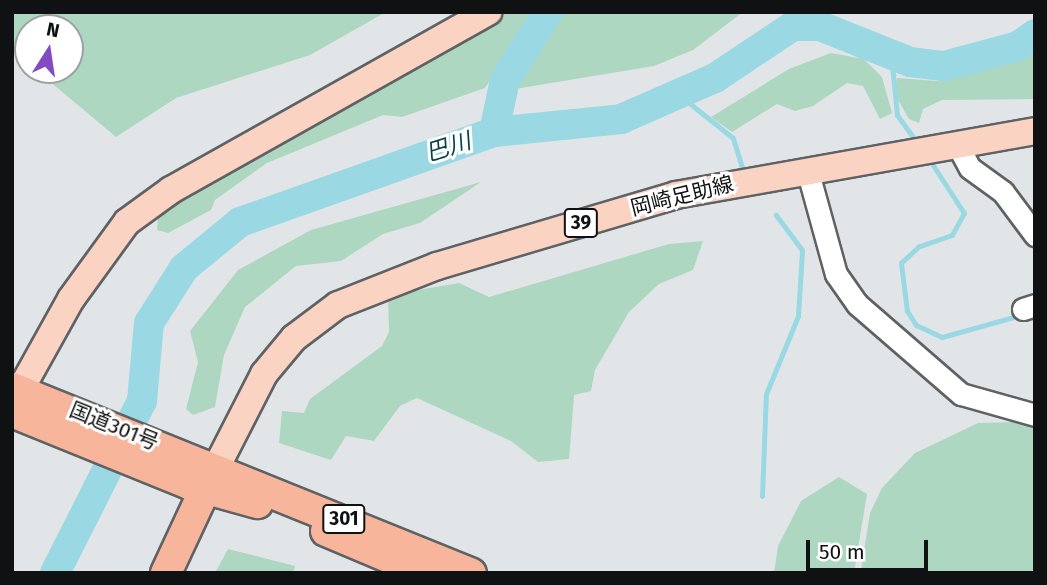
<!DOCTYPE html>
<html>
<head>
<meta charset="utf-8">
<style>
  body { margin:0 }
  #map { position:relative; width:1047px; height:585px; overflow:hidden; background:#e2e5e8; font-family:"Fira Sans","Noto Sans JP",sans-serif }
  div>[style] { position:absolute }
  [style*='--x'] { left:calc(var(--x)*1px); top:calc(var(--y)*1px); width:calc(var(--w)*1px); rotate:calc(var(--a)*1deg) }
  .green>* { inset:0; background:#aed7c1 }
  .stream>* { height:5px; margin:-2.5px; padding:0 2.5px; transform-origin:2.5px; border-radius:2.5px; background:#9ad9e3 }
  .river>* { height:30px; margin:-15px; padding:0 15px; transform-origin:15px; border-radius:15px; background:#9ad9e3 }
  .roads { filter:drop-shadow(2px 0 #5f6264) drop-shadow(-2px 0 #5f6264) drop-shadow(0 2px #5f6264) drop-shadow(0 -2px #5f6264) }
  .minor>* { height:21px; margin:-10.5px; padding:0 10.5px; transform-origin:10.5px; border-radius:10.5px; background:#fff }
  .major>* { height:26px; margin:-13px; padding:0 13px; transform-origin:13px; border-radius:13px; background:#fad3c3 }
  .highway>* { height:30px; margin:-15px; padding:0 15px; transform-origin:15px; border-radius:15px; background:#f7b69b }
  span { translate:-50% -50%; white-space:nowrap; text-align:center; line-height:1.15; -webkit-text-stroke:6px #fff; paint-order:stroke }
  .shield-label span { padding:2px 5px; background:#fff; border:2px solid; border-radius:5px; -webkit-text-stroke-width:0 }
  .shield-label { font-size:19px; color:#101112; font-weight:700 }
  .street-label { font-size:21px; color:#101112 }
  .water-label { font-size:23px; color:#07424a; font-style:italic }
  .frame { position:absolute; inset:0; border:14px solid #101112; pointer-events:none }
  .north { position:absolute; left:14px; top:14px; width:70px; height:70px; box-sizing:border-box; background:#fff; border:2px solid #9fa0a0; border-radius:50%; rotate:12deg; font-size:19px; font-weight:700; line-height:28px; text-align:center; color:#101112 }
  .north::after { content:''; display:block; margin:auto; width:24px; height:32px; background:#824bc1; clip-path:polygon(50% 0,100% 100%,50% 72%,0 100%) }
  .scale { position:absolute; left:806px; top:540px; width:122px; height:32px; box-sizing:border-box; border:4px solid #101112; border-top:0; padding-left:9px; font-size:21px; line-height:24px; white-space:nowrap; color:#101112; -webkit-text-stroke:5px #fff; paint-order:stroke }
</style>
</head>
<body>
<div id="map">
  <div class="green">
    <i style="clip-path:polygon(12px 12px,386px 12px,310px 55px,176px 98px,116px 137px,36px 70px,70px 70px,70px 28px,28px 28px,28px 62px,12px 47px)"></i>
    <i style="clip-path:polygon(507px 12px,536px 12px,485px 88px,402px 117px,383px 115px,267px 163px,215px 200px,211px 210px,168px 233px,157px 230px,158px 217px,208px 183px,449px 52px)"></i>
    <i style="clip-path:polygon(553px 12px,743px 12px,693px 50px,654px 66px,515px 89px)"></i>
    <i style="clip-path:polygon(831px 53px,864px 59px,882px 77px,892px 113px,880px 119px,863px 86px,847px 83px,813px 106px,795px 111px,777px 104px,732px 132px,711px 117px,789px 69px)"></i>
    <i style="clip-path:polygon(1035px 54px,1035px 99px,942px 100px,923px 109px,919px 123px,909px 119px,894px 93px,897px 78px,937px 81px)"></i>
    <i style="clip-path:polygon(481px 182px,420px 223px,383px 234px,341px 261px,296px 266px,245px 307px,224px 355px,215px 407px,193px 415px,186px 409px,198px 362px,190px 331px,238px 270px,311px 230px)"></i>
    <i style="clip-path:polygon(703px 241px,693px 270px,659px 284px,629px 312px,595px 370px,591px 391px,574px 395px,569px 459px,538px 462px,511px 441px,417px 398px,400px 406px,374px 441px,346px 436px,331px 460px,279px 443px,282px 411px,304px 413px,310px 399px,382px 346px,389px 332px,388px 295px,459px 283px,489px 297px,669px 244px)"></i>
    <i style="clip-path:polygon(1017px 422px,1035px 425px,1035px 573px,861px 570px,870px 513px,882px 488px,915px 453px,978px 423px)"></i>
    <i style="clip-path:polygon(839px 477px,867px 494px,854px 573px,774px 573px,778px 546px,801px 501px)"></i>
    <i style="clip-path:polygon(228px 549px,295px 566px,293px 573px,215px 573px)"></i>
  </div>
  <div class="stream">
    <i style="--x:891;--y:54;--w:61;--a:84.4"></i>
    <i style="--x:897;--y:115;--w:34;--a:54"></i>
    <i style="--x:678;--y:94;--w:70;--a:38.7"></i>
    <i style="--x:733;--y:138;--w:30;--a:73"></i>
    <i style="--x:929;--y:159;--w:64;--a:57.1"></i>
    <i style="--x:964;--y:213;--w:25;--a:119"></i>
    <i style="--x:952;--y:235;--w:36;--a:161"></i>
    <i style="--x:918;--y:247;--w:23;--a:137"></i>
    <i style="--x:901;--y:263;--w:48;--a:82.9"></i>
    <i style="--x:907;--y:311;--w:17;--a:57"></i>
    <i style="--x:916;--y:325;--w:29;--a:25"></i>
    <i style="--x:942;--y:337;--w:82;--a:-15.6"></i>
    <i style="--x:762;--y:496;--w:102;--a:-87.8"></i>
    <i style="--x:766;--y:394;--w:84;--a:-67.7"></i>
    <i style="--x:798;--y:316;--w:66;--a:-86.5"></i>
    <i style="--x:802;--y:250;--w:44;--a:-126.6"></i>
  </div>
  <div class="river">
    <i style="--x:494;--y:132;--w:53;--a:-78.1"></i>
    <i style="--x:505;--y:80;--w:80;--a:-57.7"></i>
    <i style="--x:55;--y:573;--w:193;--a:-63.2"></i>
    <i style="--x:142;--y:401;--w:78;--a:-84.9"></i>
    <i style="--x:149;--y:323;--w:65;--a:-57.5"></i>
    <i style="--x:184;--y:268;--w:72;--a:-39.4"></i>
    <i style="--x:240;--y:222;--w:269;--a:-19.5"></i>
    <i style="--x:494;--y:132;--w:128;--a:-5.8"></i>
    <i style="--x:621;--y:119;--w:103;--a:-23.6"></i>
    <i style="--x:715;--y:78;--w:94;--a:-33.7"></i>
    <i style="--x:793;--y:26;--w:27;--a:0"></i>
    <i style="--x:820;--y:26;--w:97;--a:21.8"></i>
    <i style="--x:910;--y:62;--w:34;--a:7"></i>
    <i style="--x:944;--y:66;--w:77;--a:-15.1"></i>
    <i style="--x:1018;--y:46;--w:21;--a:-35"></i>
  </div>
  <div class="roads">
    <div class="minor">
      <i style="--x:957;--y:144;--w:27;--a:62"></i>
      <i style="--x:970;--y:168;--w:41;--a:36"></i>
      <i style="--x:1003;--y:192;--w:54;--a:53.3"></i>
      <i style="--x:807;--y:169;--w:109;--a:74.6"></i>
      <i style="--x:836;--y:274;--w:37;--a:55"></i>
      <i style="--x:857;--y:304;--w:138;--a:40.9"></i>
      <i style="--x:961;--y:394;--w:77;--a:15.8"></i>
      <i style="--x:1023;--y:309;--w:13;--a:-18"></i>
    </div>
    <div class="major">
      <i style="--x:12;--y:405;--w:121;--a:-60.9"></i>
      <i style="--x:71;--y:299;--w:95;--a:-54"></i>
      <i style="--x:127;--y:222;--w:54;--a:-36"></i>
      <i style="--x:171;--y:190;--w:364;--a:-29.3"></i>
      <i style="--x:216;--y:468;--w:106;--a:-62.9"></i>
      <i style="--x:264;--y:374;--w:47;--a:-50.2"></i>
      <i style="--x:294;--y:338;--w:55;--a:-36.9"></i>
      <i style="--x:338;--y:305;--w:106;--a:-21.5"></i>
      <i style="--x:437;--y:266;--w:249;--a:-16.5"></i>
      <i style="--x:676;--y:195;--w:365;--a:-10.1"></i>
    </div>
    <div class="highway">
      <i style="--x:12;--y:388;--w:495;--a:22"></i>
      <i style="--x:12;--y:412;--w:191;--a:22.1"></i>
      <i style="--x:189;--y:484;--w:71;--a:15.6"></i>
      <i style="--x:326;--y:531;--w:108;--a:22.8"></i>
      <i style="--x:166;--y:573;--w:111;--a:-65"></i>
    </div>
  </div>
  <div class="shield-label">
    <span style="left:581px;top:223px">39</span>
    <span style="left:344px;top:519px">301</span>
  </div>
  <div class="street-label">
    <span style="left:682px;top:196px;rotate:-14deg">岡崎足助線</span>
    <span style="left:114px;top:426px;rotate:22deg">国道301号</span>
  </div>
  <div class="water-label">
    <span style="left:448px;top:147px;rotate:-18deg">巴川</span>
  </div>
  <div class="frame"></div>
  <div class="north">N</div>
  <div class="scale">50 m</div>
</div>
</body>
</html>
